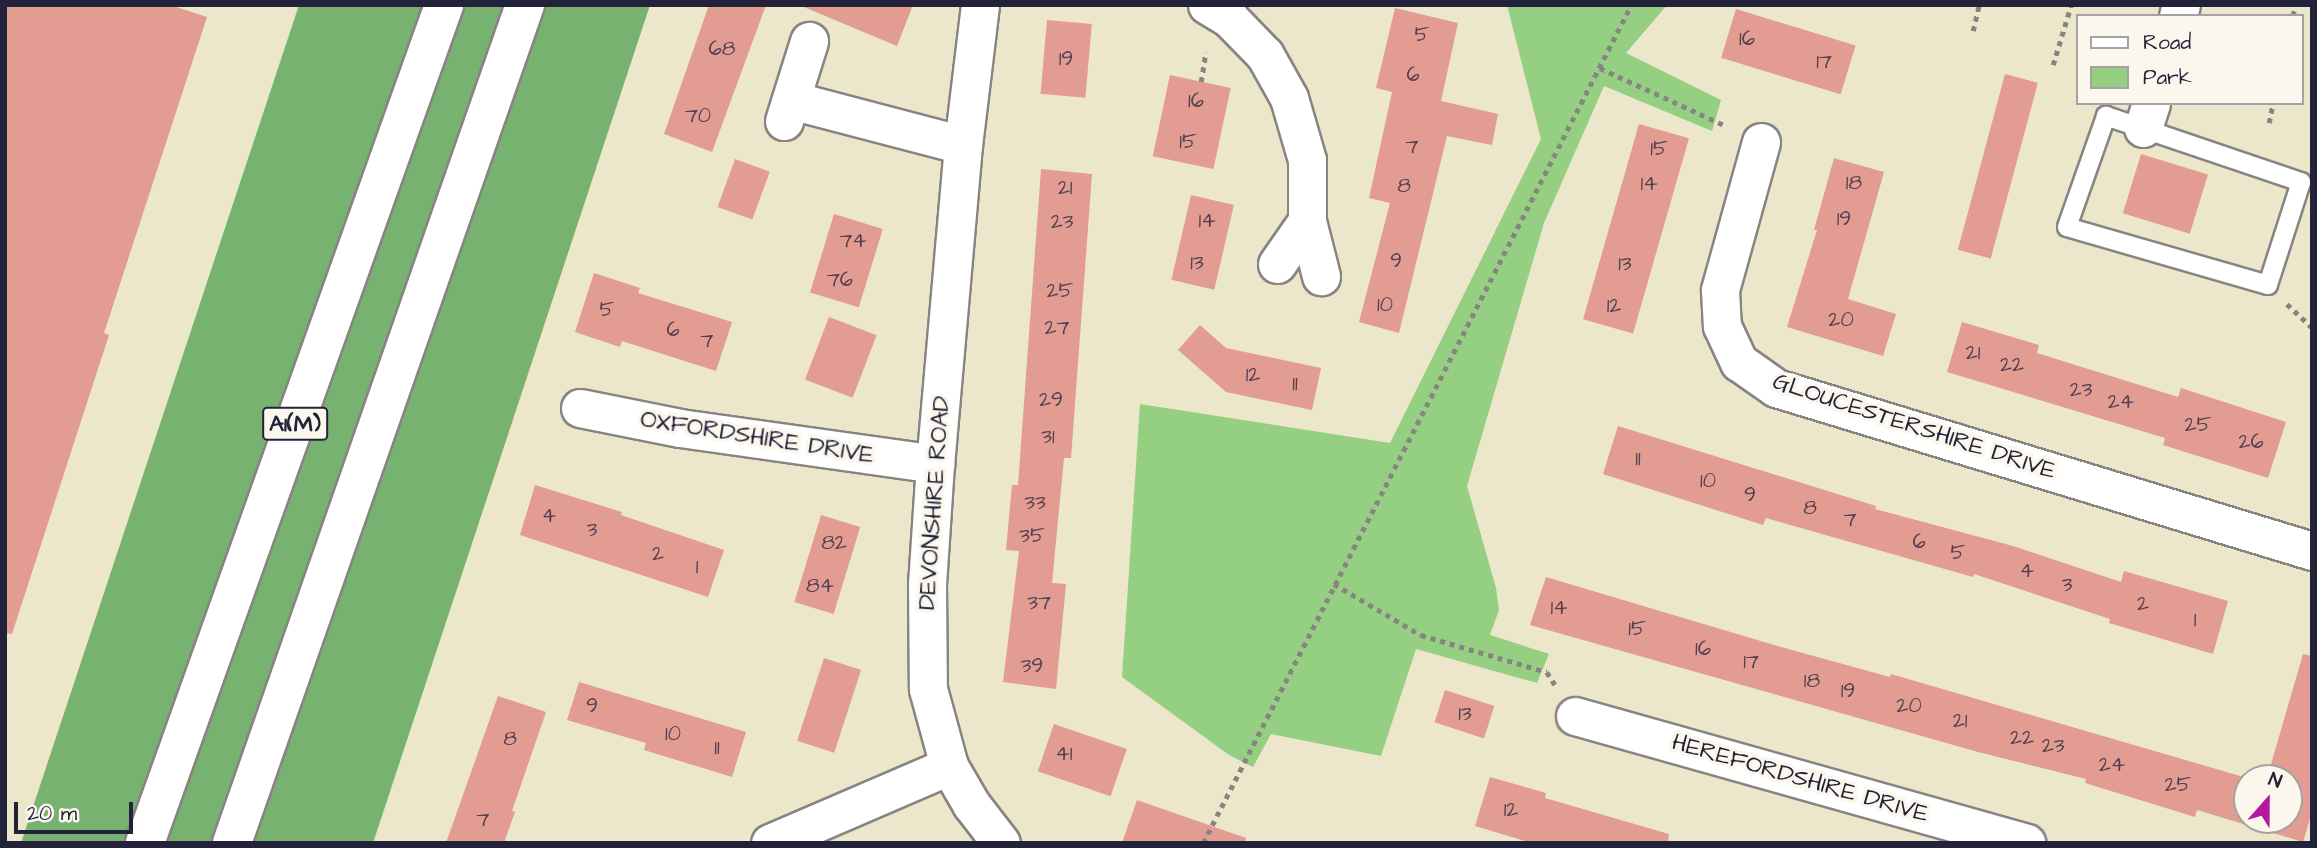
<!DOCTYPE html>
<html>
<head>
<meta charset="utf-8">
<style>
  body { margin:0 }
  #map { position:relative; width:2317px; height:848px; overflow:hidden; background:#ece6ca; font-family:"Architects Daughter",sans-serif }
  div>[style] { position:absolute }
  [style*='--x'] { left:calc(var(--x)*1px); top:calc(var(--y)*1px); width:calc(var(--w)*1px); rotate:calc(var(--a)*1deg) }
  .green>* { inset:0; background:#95cf82 }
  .forest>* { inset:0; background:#78b270 }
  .building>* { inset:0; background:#e29c92; transform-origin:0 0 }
  .path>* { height:4.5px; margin-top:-2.25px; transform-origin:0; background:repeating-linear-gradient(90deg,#878482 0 5px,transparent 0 10px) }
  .roads { filter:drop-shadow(2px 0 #878482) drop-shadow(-2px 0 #878482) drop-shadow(0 2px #878482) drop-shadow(0 -2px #878482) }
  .service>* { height:18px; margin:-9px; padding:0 9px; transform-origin:9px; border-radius:9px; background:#fff }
  .minor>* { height:37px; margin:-18.5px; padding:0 18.5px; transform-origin:18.5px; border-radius:18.5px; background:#fff }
  .motorway>* { height:38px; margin:-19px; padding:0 19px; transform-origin:19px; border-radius:19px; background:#fff }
  span { translate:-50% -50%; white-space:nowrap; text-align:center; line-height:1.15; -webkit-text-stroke:7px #fbf7ec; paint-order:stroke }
  .number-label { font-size:21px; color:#524051 }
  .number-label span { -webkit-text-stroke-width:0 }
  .shield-label span { padding:2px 5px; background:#fbf7ec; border:2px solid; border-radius:5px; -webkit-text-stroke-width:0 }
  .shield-label { font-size:23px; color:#22223b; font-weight:700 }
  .street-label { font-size:24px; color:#22223b }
  .frame { position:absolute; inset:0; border:7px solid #22223b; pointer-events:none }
  .legend { position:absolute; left:2076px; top:14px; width:228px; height:91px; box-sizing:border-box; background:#fbf7ec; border:2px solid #a4a2a5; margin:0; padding:9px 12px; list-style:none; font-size:21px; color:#22223b }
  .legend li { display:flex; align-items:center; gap:14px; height:35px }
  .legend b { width:35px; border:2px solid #a4a2a5 }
  .north { position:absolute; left:2233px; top:764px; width:70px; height:70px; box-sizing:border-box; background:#fbf7ec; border:2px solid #a4a2a5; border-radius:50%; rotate:21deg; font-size:19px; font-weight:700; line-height:28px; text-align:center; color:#22223b }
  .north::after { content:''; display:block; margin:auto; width:24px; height:32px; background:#b5179e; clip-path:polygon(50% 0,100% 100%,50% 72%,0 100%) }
  .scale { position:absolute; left:14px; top:802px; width:119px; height:32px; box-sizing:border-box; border:4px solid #22223b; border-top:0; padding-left:9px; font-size:21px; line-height:24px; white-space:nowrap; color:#22223b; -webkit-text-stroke:5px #fbf7ec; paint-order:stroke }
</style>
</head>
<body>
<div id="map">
  <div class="green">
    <i style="clip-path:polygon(1507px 5px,1667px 5px,1626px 53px,1721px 100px,1712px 131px,1604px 86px,1544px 223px,1467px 486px,1496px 588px,1499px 610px,1490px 635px,1549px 654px,1537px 683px,1416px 649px,1381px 756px,1271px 734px,1253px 767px,1229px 755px,1122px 677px,1140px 404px,1390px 443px,1541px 139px)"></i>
  </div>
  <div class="forest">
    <i style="clip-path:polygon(299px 5px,650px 5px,373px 843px,21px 843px)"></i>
  </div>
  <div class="building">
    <i style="clip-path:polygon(5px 5px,170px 5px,207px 17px,104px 333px,109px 335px,12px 634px,5px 633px)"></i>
    <i style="clip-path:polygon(709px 5px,766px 5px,712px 152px,664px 134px)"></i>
    <i style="clip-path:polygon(799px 5px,913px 5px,897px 46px)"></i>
    <i style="clip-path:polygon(1395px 8px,1458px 23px,1441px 101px,1498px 114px,1492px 145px,1447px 136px,1399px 333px,1359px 322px,1390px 203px,1369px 198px,1392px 92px,1376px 88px)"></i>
    <i style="left:1736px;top:9px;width:125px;height:51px;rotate:17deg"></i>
    <i style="left:1047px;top:20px;width:45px;height:74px;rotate:5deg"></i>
    <i style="left:2005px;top:74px;width:34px;height:182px;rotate:15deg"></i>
    <i style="left:1170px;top:75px;width:62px;height:83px;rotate:12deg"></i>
    <i style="left:1639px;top:124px;width:52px;height:203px;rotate:16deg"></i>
    <i style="left:2141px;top:154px;width:70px;height:62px;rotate:17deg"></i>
    <i style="clip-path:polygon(1834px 158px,1884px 172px,1848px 299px,1896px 314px,1883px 356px,1787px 327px,1817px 230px,1814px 230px)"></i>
    <i style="left:735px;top:159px;width:37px;height:51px;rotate:20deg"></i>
    <i style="clip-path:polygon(1041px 169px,1092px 174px,1071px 458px,1064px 458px,1052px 583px,1066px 584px,1056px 689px,1003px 682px,1019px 551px,1006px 550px,1012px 485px,1018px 485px)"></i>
    <i style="left:1191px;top:195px;width:44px;height:87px;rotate:13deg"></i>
    <i style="left:834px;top:214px;width:51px;height:82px;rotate:17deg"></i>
    <i style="clip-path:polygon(594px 273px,640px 288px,638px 293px,732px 322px,716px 371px,622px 341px,620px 347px,575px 332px)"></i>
    <i style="left:829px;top:317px;width:51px;height:67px;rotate:21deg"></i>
    <i style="clip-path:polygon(1962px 322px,2039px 345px,2037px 353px,2178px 397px,2181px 388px,2286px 422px,2268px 478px,2163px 445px,2165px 438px,1947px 372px)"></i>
    <i style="clip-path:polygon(1200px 325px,1226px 348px,1321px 368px,1312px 410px,1226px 392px,1178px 350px)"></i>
    <i style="clip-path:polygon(1618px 426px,1876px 506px,1875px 509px,2013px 546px,2121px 582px,2124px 571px,2228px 601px,2213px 654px,2109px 623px,2110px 619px,1974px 574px,1973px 577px,1766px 518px,1763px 525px,1603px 474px)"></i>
    <i style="clip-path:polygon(535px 485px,622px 512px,621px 515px,724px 550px,708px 597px,520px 535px)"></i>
    <i style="left:821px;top:515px;width:41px;height:91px;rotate:17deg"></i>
    <i style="clip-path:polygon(1546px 577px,1781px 647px,1890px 677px,1891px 674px,2247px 778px,2247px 820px,2289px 820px,2289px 778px,2267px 778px,2303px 654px,2312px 656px,2312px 812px,2303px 842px,2197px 810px,2195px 817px,2085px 783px,2086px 779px,1978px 752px,1530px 625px)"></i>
    <i style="left:824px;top:658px;width:39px;height:87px;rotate:18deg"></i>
    <i style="clip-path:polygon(579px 682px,746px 732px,732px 777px,644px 750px,646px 743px,567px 720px)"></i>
    <i style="left:1445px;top:690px;width:52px;height:34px;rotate:18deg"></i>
    <i style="clip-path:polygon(498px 696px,546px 712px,512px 811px,515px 812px,504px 843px,446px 843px)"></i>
    <i style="left:1054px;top:724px;width:77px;height:50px;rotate:19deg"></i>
    <i style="clip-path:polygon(1490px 777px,1546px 793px,1545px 798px,1669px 834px,1668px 843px,1532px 843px,1475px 826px)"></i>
    <i style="clip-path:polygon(1137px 800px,1246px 838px,1245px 843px,1122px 843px)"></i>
  </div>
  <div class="path">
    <i style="--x:2293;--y:16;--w:11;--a:-80"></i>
    <i style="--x:1973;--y:31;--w:27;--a:-77"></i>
    <i style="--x:2053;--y:65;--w:63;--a:-73.3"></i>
    <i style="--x:1600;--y:68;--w:139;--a:24.7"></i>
    <i style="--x:1201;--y:82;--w:30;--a:-81"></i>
    <i style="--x:2269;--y:123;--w:20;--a:-79"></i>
    <i style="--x:2287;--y:304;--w:34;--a:43"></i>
    <i style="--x:1334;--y:584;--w:101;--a:30.4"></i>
    <i style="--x:1421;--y:635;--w:131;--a:16.4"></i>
    <i style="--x:1547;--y:672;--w:15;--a:58"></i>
    <i style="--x:1203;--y:843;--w:941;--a:-62.94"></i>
  </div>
  <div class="roads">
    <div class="service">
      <i style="--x:2106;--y:116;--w:206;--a:18.7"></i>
      <i style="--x:2301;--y:182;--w:108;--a:107.8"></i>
      <i style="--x:2268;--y:285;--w:209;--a:-163.9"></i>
      <i style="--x:2067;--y:227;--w:118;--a:-70.6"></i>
    </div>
    <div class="minor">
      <i style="--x:980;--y:5;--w:141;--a:96.9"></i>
      <i style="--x:963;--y:145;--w:320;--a:95"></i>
      <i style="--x:935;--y:464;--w:120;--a:93.8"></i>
      <i style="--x:927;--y:584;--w:105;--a:89.5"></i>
      <i style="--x:928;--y:689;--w:80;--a:74.7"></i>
      <i style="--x:949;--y:766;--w:44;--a:59.9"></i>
      <i style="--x:971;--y:804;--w:49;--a:52.4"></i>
      <i style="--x:1207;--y:5;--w:27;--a:31"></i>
      <i style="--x:1230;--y:19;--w:50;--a:45.8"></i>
      <i style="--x:1265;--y:55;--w:49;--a:60.8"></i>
      <i style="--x:1289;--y:98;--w:65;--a:73.8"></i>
      <i style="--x:1307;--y:160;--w:61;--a:90"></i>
      <i style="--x:1307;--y:221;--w:57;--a:75.7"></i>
      <i style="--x:2178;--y:16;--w:11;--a:-75"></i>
      <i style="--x:791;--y:100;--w:178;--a:14.7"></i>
      <i style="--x:784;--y:121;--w:84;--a:-72.6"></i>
      <i style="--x:2143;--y:128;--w:26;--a:-72"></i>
      <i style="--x:1761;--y:142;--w:154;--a:105.5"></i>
      <i style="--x:1720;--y:290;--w:36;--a:87"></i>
      <i style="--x:1722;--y:326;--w:40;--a:65"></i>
      <i style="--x:1739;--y:362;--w:45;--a:35.1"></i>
      <i style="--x:1776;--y:388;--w:560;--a:16.91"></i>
      <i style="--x:1277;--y:264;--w:52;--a:-55.1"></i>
      <i style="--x:580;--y:408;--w:102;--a:11.3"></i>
      <i style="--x:680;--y:428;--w:258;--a:8"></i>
      <i style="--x:1575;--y:716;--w:469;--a:15.7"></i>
      <i style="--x:770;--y:843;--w:195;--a:-23.3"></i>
    </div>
    <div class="motorway">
      <i style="--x:145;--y:843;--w:890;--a:-70.36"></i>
      <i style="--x:232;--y:843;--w:888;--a:-70.73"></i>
    </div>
  </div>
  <div class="number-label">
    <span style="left:1422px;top:35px">5</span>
    <span style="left:1747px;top:39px">16</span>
    <span style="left:722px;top:49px">68</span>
    <span style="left:1066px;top:59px">19</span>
    <span style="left:1824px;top:62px">17</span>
    <span style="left:1413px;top:75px">6</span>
    <span style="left:1196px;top:101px">16</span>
    <span style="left:698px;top:116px">70</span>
    <span style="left:1188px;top:142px">15</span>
    <span style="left:1412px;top:147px">7</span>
    <span style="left:1659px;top:149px">15</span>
    <span style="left:1854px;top:183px">18</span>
    <span style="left:1649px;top:184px">14</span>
    <span style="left:1404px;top:186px">8</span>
    <span style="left:1065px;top:188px">21</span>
    <span style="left:1844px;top:219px">19</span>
    <span style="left:1207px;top:221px">14</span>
    <span style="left:1062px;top:222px">23</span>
    <span style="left:853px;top:241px">74</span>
    <span style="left:1396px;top:261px">9</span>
    <span style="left:1197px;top:263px">13</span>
    <span style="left:1625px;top:264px">13</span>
    <span style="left:840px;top:280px">76</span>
    <span style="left:1060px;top:291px">25</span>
    <span style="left:1385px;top:305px">10</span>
    <span style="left:1614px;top:306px">12</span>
    <span style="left:607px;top:310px">5</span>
    <span style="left:1841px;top:320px">20</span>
    <span style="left:1057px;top:328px">27</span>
    <span style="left:673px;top:330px">6</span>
    <span style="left:707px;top:341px">7</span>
    <span style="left:1973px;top:353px">21</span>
    <span style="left:2012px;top:365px">22</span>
    <span style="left:1253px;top:375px">12</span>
    <span style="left:1295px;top:384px">11</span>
    <span style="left:2081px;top:390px">23</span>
    <span style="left:1051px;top:400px">29</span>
    <span style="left:2121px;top:402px">24</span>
    <span style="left:2198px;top:425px">25</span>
    <span style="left:1048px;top:437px">31</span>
    <span style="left:2251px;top:442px">26</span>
    <span style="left:1638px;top:459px">11</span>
    <span style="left:1708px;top:481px">10</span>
    <span style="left:1750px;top:495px">9</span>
    <span style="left:1035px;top:503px">33</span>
    <span style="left:1810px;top:508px">8</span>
    <span style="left:549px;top:516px">4</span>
    <span style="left:1850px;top:520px">7</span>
    <span style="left:592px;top:530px">3</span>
    <span style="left:1032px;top:536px">35</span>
    <span style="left:1919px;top:542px">6</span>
    <span style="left:834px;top:543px">82</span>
    <span style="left:1958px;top:553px">5</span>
    <span style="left:658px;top:554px">2</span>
    <span style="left:697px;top:567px">1</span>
    <span style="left:2027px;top:571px">4</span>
    <span style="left:2067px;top:585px">3</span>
    <span style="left:820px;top:586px">84</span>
    <span style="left:1039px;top:603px">37</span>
    <span style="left:2143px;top:604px">2</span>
    <span style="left:1559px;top:608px">14</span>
    <span style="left:2195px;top:620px">1</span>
    <span style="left:1637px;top:629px">15</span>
    <span style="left:1703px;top:649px">16</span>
    <span style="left:1751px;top:662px">17</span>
    <span style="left:1032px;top:666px">39</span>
    <span style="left:1812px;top:681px">18</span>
    <span style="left:1848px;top:691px">19</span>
    <span style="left:592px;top:706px">9</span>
    <span style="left:1909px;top:706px">20</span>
    <span style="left:1465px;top:714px">13</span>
    <span style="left:1960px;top:721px">21</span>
    <span style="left:673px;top:734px">10</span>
    <span style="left:2022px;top:738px">22</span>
    <span style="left:510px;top:739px">8</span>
    <span style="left:2053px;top:746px">23</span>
    <span style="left:717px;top:748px">11</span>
    <span style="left:1064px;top:754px">41</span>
    <span style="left:2112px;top:765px">24</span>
    <span style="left:2178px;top:785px">25</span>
    <span style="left:1511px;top:810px">12</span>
    <span style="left:483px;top:820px">7</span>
  </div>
  <div class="shield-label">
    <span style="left:295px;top:424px">A1(M)</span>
  </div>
  <div class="street-label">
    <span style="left:1914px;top:427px;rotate:18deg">GLOUCESTERSHIRE DRIVE</span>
    <span style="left:757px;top:438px;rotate:9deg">OXFORDSHIRE DRIVE</span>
    <span style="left:935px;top:503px;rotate:-86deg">DEVONSHIRE ROAD</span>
    <span style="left:1800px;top:779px;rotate:16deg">HEREFORDSHIRE DRIVE</span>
  </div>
  <div class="frame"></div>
  <ul class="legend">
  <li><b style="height:9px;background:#fff"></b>Road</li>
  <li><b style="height:19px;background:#95cf82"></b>Park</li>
  </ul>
  <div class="north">N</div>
  <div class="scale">20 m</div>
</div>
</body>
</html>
